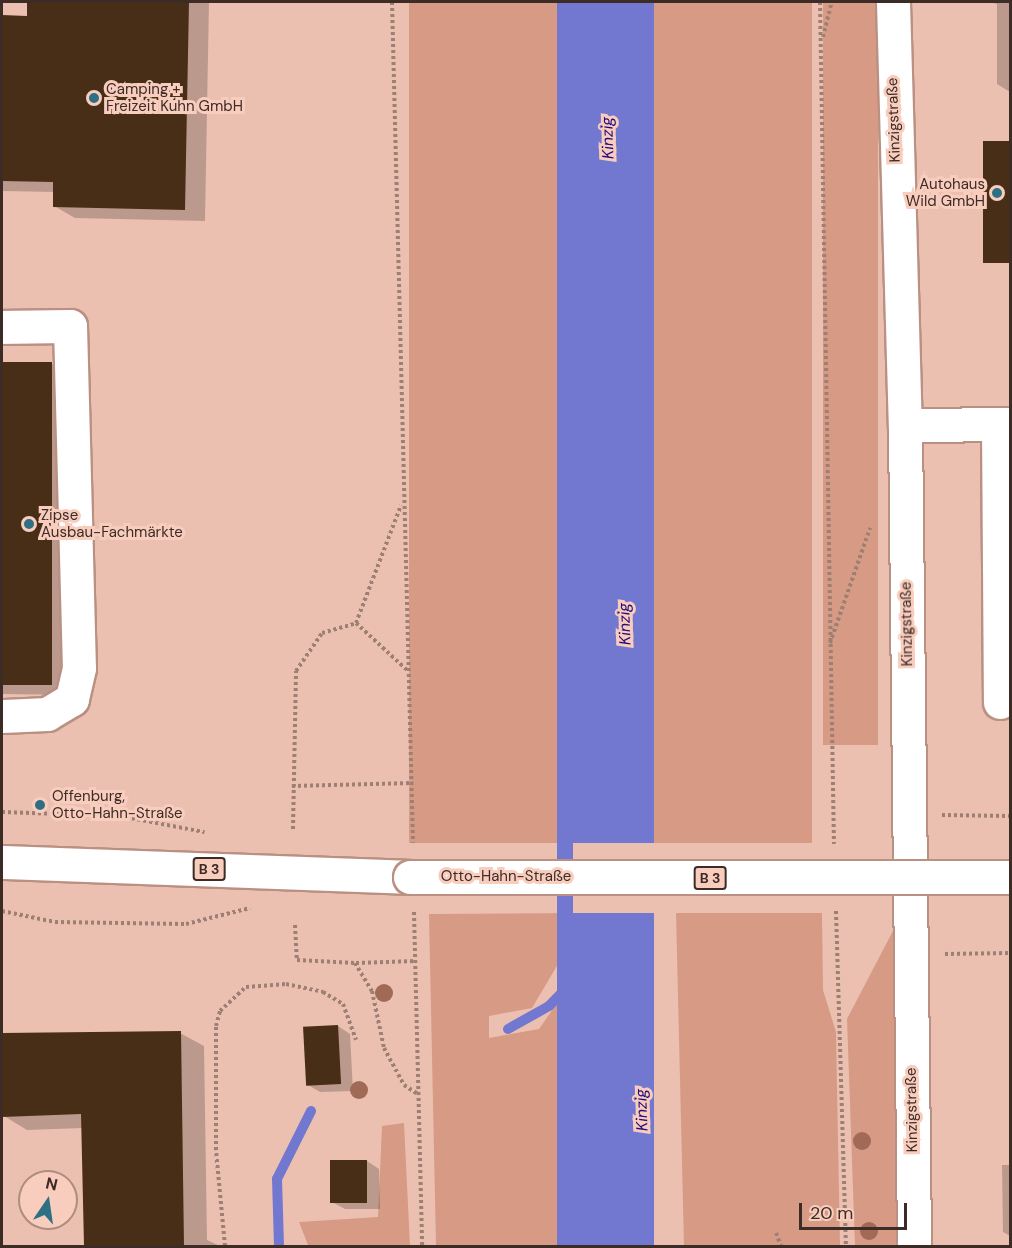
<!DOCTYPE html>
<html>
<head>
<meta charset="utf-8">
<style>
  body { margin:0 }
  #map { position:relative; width:1012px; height:1248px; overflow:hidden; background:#ebc0b1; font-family:"DM Sans",sans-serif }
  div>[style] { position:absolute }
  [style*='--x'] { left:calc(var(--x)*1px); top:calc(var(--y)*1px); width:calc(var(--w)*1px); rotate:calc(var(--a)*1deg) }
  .green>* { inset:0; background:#d79a85; transform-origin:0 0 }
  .water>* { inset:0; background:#7278cf; transform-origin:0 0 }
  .pier>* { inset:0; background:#ebc0b1; transform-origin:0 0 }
  .shadow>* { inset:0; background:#0003 }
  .stream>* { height:10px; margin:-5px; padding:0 5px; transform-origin:5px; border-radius:5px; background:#7278cf }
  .building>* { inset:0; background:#492e17; transform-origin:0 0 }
  .path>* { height:4px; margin-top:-2px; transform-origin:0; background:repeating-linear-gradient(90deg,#9e7f74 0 3px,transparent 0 6px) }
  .roads { filter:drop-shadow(2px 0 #ba9083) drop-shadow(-2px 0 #ba9083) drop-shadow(0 2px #ba9083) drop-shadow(0 -2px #ba9083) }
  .minor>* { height:33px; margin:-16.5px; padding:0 16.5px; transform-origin:16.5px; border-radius:16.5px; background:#fff }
  .major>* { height:33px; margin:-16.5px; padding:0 16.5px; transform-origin:16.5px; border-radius:16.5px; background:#fff }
  .bridges { filter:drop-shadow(2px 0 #ba9083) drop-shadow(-2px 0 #ba9083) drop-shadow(0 2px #ba9083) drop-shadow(0 -2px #ba9083) }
  .major-bridge>* { height:33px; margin:-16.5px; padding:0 16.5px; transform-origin:16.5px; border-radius:16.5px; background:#fff }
  .trees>* { width:18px; height:18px; margin:-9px; border-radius:50%; background:#a06a56 }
  .dots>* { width:16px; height:16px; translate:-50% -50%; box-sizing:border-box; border:3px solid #f9cdbe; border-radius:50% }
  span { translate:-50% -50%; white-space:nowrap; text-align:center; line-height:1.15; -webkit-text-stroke:6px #f9cdbe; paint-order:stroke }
  .shield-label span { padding:2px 4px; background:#f9cdbe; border:2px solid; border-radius:4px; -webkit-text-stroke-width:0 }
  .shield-label { font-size:14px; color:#3d2c26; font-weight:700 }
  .poi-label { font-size:15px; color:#3d2c26 }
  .left { translate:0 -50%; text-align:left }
  .right { translate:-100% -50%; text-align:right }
  .street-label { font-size:15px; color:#3d2c26 }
  .water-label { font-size:16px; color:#230b77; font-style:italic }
  .frame { position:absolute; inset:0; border:3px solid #3d2c26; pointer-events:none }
  .north { position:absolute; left:18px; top:1170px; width:60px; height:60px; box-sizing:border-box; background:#f9cdbe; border:2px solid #ae8d81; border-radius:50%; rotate:13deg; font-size:16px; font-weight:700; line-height:24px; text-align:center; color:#3d2c26 }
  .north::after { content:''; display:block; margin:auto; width:21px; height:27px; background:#2e7083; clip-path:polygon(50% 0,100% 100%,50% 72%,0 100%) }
  .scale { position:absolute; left:799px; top:1203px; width:108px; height:27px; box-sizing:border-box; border:3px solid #3d2c26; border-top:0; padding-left:8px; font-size:18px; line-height:21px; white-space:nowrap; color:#3d2c26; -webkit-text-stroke:4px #f9cdbe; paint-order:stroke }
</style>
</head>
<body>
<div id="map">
  <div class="green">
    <i style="left:409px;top:2px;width:148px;height:841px"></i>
    <i style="left:654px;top:2px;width:158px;height:841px"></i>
    <i style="left:823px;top:2px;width:55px;height:743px"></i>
    <i style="clip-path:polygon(577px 913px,564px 954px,532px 1008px,489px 1016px,489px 1038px,539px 1029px,575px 978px,581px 1246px,436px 1246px,429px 914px)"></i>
    <i style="clip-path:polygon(676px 913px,822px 913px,823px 990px,836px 1032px,840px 1246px,684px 1246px)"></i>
    <i style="clip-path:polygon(896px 925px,900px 1246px,855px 1246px,847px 1019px)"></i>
    <i style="clip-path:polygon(404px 1123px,410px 1246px,297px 1246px,308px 1245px,299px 1222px,378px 1217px,382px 1126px)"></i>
  </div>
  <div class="water">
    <i style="left:557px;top:2px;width:97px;height:1244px"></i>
  </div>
  <div class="pier">
    <i style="left:573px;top:843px;width:104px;height:70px"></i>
  </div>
  <div class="shadow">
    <i style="clip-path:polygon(29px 2px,209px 2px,205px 221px,75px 218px,54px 206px,55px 192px,2px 191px,2px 16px,28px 17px)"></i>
    <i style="clip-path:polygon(989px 2px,1010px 2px,1010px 92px,997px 84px,997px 4px)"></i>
    <i style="clip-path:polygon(2px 364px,52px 364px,70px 375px,74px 695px,2px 694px)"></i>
    <i style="clip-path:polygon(338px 1026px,350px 1034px,353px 1091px,320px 1092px,308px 1085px)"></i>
    <i style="clip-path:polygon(180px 1033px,204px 1046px,207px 1240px,220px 1246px,86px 1246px,83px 1128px,27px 1130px,4px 1116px,2px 1034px)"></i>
    <i style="clip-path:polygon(367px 1161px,379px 1169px,380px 1209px,345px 1209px,332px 1202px)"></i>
    <i style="clip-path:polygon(1002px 1165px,1010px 1165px,1010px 1236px,1003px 1232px)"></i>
  </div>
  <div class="stream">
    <i style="--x:508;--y:1029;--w:47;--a:-29.3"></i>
    <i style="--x:549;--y:1006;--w:54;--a:-45.7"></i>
    <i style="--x:279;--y:1246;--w:67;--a:-91.7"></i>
    <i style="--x:277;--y:1179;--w:76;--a:-63.4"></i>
  </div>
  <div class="building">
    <i style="clip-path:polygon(27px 2px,189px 2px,185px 210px,53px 207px,53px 182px,2px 181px,2px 15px,27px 16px)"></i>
    <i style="left:983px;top:141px;width:28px;height:122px"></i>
    <i style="left:2px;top:362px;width:50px;height:323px"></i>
    <i style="left:338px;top:1025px;width:59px;height:35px;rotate:87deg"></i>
    <i style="clip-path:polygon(181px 1031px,184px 1246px,84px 1246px,81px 1114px,2px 1117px,2px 1033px)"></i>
    <i style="left:330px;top:1160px;width:37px;height:43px"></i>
  </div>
  <div class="path">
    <i style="--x:392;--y:2;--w:841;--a:88.57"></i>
    <i style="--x:820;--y:2;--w:842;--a:89.05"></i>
    <i style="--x:823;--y:37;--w:36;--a:-76"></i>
    <i style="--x:356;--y:623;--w:71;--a:42.7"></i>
    <i style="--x:830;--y:643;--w:122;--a:-70.8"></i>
    <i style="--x:292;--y:786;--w:121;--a:-1.4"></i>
    <i style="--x:2;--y:812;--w:118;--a:1.9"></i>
    <i style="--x:120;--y:816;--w:86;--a:10.8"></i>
    <i style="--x:942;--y:815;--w:68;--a:0.8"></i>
    <i style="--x:293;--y:829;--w:158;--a:-88.9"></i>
    <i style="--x:296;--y:671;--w:46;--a:-55.6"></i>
    <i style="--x:322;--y:633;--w:35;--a:-16"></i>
    <i style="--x:356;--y:623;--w:126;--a:-69.1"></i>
    <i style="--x:2;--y:911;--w:54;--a:11.7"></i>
    <i style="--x:55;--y:922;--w:131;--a:0.9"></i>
    <i style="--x:186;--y:924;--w:66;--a:-14"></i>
    <i style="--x:836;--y:911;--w:335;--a:88.3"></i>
    <i style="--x:414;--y:912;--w:334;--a:88.6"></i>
    <i style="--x:295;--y:925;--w:35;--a:87"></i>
    <i style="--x:297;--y:960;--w:58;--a:3"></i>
    <i style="--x:355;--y:963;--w:33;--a:59"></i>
    <i style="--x:372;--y:991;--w:58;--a:78.1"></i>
    <i style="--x:384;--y:1048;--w:42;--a:61.6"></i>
    <i style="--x:404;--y:1085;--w:17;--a:33"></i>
    <i style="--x:945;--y:954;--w:65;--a:-0.9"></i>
    <i style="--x:356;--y:963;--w:60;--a:-1.9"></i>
    <i style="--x:776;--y:1233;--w:14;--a:69"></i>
    <i style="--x:225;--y:1246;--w:96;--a:-95.4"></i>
    <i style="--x:216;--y:1150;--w:124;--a:-90"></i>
    <i style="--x:216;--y:1026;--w:16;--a:-75"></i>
    <i style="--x:220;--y:1011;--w:35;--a:-43"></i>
    <i style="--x:246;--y:987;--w:40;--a:-4.3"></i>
    <i style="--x:286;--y:984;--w:38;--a:12"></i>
    <i style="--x:323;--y:992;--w:23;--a:31"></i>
    <i style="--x:343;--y:1004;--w:38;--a:70"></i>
  </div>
  <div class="roads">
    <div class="minor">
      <i style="--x:893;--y:2;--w:423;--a:88.4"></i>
      <i style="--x:905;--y:425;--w:821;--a:89.37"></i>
      <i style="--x:2;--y:327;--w:68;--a:-0.8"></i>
      <i style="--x:70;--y:326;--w:342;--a:88.5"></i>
      <i style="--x:79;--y:668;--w:32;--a:103"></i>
      <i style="--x:72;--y:699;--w:29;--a:149"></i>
      <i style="--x:47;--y:714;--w:45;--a:177.5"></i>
      <i style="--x:998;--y:424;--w:278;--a:89.6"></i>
      <i style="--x:905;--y:425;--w:105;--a:-0.5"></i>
    </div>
    <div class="major">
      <i style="--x:2;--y:862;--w:408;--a:2.1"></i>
    </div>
  </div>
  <div class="bridges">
    <div class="major-bridge">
      <i style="--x:410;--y:877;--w:600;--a:0"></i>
    </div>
  </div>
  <div class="trees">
    <i style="left:384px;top:993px"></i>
    <i style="left:359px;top:1090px"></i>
    <i style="left:862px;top:1141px"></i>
    <i style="left:869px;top:1231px"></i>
  </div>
  <div class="dots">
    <i style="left:94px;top:98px;background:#2e7083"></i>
    <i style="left:997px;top:193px;background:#2e7083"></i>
    <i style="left:29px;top:524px;background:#2e7083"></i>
    <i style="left:40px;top:805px;background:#2e7083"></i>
  </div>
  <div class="shield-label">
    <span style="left:209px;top:869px">B 3</span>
    <span style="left:710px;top:878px">B 3</span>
  </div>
  <div class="poi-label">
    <span class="left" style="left:106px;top:98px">Camping +<br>Freizeit Kuhn GmbH</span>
    <span class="right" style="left:985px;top:193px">Autohaus<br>Wild GmbH</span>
    <span class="left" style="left:41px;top:524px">Zipse<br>Ausbau-Fachmärkte</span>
    <span class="left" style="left:52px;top:805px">Offenburg,<br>Otto-Hahn-Straße</span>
  </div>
  <div class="street-label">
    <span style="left:894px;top:120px;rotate:-92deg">Kinzigstraße</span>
    <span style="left:907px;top:624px;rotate:-91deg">Kinzigstraße</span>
    <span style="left:506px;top:877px">Otto-Hahn-Straße</span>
    <span style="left:912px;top:1110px;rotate:-91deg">Kinzigstraße</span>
  </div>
  <div class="water-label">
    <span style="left:608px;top:138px;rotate:-92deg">Kinzig</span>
    <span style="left:625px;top:624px;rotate:-92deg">Kinzig</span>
    <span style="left:642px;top:1110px;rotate:-92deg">Kinzig</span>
  </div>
  <div class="frame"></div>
  <div class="north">N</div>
  <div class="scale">20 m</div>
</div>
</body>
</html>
